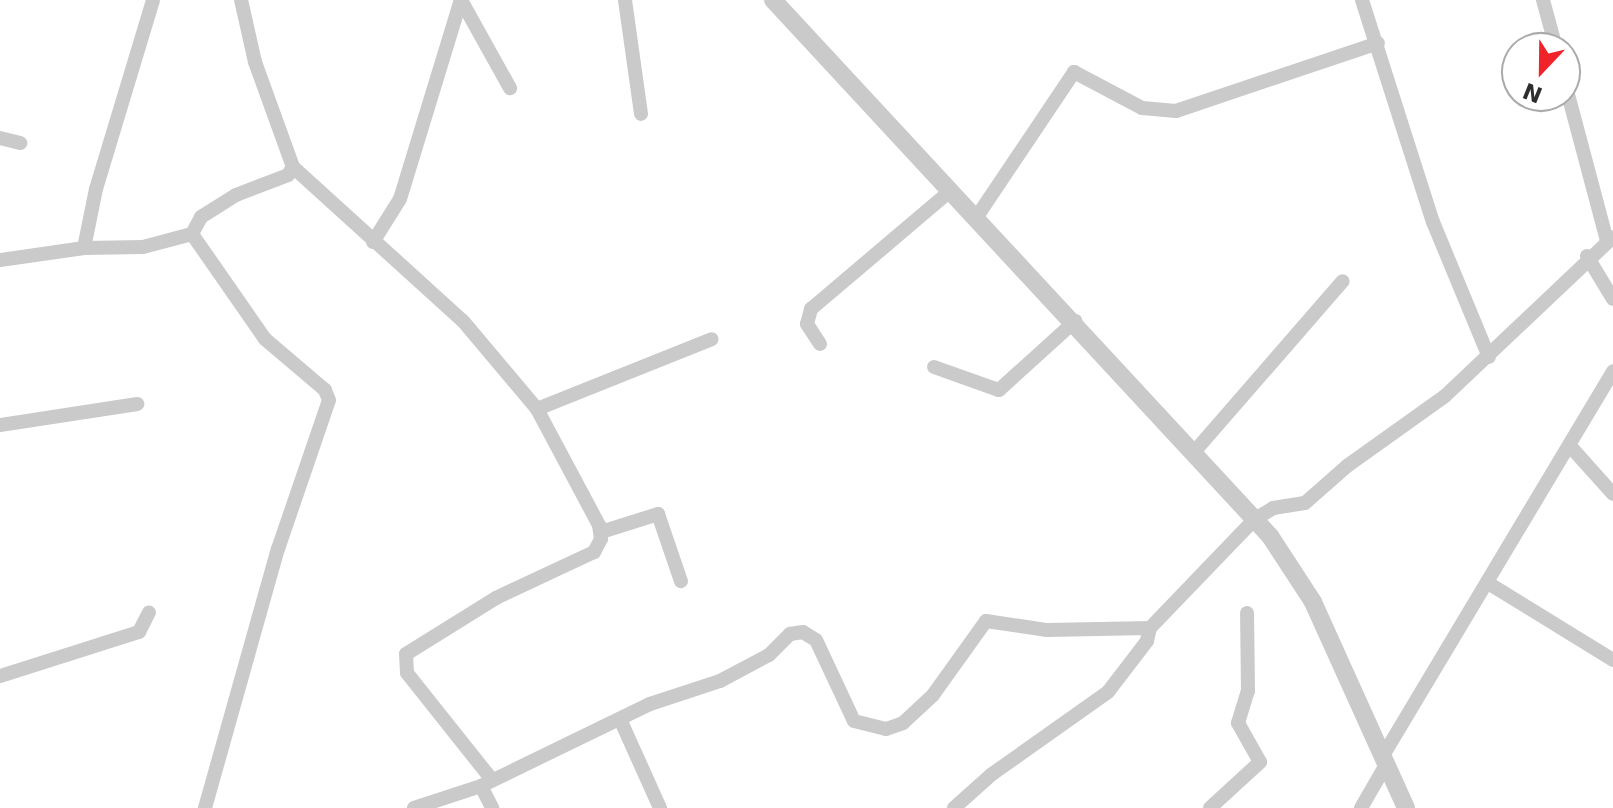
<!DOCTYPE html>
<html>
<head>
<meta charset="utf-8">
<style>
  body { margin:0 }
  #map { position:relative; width:1613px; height:808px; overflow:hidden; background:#fff; font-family:"DejaVu Sans",sans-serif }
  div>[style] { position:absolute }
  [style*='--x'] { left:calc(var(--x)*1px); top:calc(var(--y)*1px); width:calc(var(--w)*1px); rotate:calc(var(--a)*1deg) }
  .minor>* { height:14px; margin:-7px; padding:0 7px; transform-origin:7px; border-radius:7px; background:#cacaca }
  .tertiary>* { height:18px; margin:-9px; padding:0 9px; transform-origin:9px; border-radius:9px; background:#cacaca }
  span { translate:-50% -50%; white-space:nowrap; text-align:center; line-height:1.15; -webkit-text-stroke:8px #fff; paint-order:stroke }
  .north { position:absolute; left:1501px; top:32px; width:80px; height:80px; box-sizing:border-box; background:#fff; border:2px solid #ababab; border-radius:50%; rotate:202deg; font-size:22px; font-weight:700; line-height:32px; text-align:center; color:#2d2d2d }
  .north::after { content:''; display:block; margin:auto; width:28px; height:36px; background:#f0232b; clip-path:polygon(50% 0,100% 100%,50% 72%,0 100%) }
</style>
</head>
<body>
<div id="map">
  <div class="minor">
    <i style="--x:461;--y:0;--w:101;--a:60.9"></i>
    <i style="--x:625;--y:0;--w:115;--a:82"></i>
    <i style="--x:1362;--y:0;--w:233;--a:72.3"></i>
    <i style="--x:1433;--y:222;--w:146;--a:67.5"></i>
    <i style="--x:1543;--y:0;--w:50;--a:74.8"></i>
    <i style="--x:1565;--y:83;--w:163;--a:75.1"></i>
    <i style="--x:0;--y:138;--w:21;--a:14"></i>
    <i style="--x:293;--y:167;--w:229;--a:42.2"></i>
    <i style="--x:463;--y:321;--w:115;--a:49.9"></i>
    <i style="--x:537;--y:409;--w:132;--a:61.9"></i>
    <i style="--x:599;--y:525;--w:14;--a:82"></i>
    <i style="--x:601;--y:539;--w:15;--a:118"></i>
    <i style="--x:594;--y:552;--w:108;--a:154.9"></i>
    <i style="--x:496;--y:598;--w:106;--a:148.1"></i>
    <i style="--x:406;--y:654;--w:19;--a:87"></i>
    <i style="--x:407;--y:673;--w:137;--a:51.5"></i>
    <i style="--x:976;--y:218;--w:176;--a:-56.1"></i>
    <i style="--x:1074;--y:72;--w:77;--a:27.9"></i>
    <i style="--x:1142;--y:108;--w:34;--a:5"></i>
    <i style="--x:1176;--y:111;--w:213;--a:-18.6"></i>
    <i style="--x:373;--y:242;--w:51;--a:-57.9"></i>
    <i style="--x:400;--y:199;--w:208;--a:-73"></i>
    <i style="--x:84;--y:248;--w:59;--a:-1"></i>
    <i style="--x:143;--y:247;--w:51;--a:-14.9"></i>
    <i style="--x:1587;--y:256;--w:50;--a:58.8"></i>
    <i style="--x:0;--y:260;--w:85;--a:-8.1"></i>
    <i style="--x:84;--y:248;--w:60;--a:-78.5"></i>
    <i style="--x:96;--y:189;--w:197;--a:-73.2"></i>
    <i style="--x:820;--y:344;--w:24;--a:-123"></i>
    <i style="--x:807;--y:324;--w:16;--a:-75"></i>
    <i style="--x:811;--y:309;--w:182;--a:-40.3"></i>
    <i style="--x:934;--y:367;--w:69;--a:19.5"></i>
    <i style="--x:999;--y:390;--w:103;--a:-42.2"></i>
    <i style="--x:537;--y:409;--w:188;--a:-21.8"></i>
    <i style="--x:0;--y:425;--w:139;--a:-8.7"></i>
    <i style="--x:1570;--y:446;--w:64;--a:48.1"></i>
    <i style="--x:1195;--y:451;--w:225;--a:-49"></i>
    <i style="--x:601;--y:532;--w:60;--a:-17.5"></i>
    <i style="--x:658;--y:514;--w:71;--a:71.1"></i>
    <i style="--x:1488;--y:583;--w:147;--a:31.6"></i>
    <i style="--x:1150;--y:628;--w:151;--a:-46.1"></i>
    <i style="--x:1255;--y:519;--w:21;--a:-31"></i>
    <i style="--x:1273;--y:508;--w:32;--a:-9"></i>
    <i style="--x:1305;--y:503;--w:56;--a:-41.4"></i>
    <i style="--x:1347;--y:466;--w:120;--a:-35.5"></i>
    <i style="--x:1445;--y:396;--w:231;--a:-43.4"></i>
    <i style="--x:0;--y:676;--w:146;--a:-17.6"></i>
    <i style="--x:139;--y:632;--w:22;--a:-63"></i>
    <i style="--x:620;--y:719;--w:98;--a:65.8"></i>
    <i style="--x:1384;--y:754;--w:446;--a:-59.1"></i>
    <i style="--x:481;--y:786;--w:25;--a:63"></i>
    <i style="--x:205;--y:808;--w:269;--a:-74.3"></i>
    <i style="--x:278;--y:549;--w:157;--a:-71.1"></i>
    <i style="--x:329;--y:400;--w:11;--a:-112"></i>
    <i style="--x:325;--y:390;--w:79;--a:-139.6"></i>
    <i style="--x:265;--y:339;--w:128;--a:-124.8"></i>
    <i style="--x:192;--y:234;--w:19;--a:-62"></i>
    <i style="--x:201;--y:217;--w:41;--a:-32.2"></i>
    <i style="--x:236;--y:195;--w:56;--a:-21"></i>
    <i style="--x:288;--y:175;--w:9;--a:-58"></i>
    <i style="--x:293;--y:167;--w:112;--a:-109.9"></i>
    <i style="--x:255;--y:62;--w:64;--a:-102.7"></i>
    <i style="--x:414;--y:808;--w:71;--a:-18.2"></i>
    <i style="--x:481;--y:786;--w:188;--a:-25.9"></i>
    <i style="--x:650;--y:704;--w:74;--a:-18.2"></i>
    <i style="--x:720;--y:681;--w:55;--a:-28"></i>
    <i style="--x:769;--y:655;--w:30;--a:-45"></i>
    <i style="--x:790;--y:634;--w:13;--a:-9"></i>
    <i style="--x:803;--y:632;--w:15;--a:32"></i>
    <i style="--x:816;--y:640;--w:89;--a:64.9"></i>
    <i style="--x:854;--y:721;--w:33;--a:14"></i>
    <i style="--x:886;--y:729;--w:18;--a:-19"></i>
    <i style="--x:903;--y:723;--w:41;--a:-43"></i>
    <i style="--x:933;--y:695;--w:91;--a:-54.4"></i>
    <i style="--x:986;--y:621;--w:62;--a:8.4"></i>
    <i style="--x:1047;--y:630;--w:103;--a:-1.1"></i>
    <i style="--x:1150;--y:628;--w:13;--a:103"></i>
    <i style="--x:1147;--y:641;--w:64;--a:127.4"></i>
    <i style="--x:1108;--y:692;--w:142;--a:144.7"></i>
    <i style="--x:992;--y:774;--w:51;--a:138.2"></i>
    <i style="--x:1210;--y:808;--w:68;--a:-42.6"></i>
    <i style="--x:1260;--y:762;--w:45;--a:-119.4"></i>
    <i style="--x:1238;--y:723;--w:34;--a:-73"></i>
    <i style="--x:1248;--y:691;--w:78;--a:-90.7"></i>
    <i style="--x:1361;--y:808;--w:52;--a:-60"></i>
  </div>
  <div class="tertiary">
    <i style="--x:773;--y:0;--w:731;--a:47.16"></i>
    <i style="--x:1270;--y:536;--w:79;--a:56.9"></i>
    <i style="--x:1313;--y:602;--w:226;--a:65.7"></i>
  </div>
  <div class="north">N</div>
</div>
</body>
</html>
